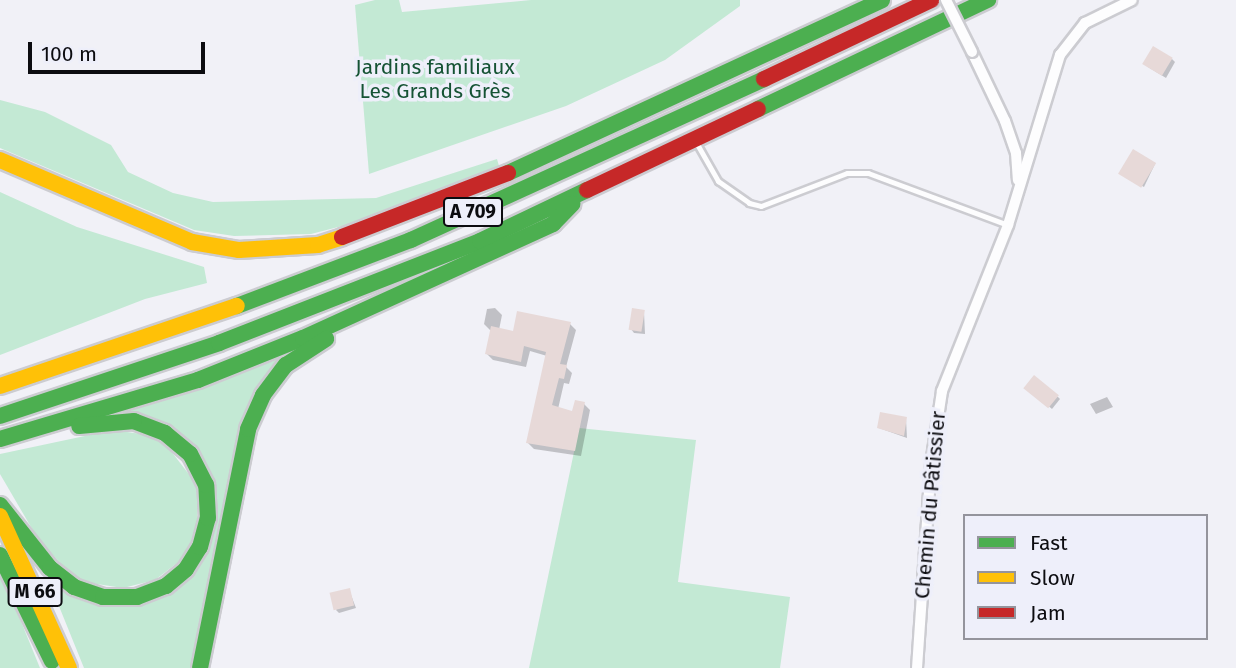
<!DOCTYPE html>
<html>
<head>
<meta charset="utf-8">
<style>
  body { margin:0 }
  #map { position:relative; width:1236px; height:668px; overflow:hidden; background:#f1f1f7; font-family:"Fira Sans",sans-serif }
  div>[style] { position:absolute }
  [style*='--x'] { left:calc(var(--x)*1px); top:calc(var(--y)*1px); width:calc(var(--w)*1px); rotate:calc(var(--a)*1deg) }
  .green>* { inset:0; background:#c3e9d4 }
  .shadow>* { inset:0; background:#0003 }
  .building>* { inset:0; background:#e7d9d8; transform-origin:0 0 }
  .roads { filter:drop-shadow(2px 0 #ccccd1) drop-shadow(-2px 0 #ccccd1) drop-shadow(0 2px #ccccd1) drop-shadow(0 -2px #ccccd1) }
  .lane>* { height:5px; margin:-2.5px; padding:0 2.5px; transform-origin:2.5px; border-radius:2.5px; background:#fdfdfe }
  .street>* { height:10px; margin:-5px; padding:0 5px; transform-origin:5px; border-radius:5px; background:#fdfdfe }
  .fast>* { height:16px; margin:-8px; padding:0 8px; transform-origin:8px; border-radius:8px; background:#4caf50 }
  .slow>* { height:16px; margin:-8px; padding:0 8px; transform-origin:8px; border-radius:8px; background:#ffc107 }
  .jam>* { height:16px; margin:-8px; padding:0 8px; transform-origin:8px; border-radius:8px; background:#c62828 }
  .bridges { filter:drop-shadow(2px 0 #ccccd1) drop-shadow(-2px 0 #ccccd1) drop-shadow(0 2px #ccccd1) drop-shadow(0 -2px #ccccd1) }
  .street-bridge>* { height:10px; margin:-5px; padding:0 5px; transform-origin:5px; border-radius:5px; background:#fdfdfe }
  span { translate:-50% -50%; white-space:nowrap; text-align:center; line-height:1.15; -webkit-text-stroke:7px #eeeffa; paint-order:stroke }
  .shield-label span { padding:2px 5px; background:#eeeffa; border:2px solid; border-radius:5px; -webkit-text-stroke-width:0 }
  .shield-label { font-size:19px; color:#0c0c10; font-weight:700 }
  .park-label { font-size:21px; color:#155334 }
  .street-label { font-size:21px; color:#0c0c10 }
  .legend { position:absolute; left:963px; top:514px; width:245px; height:126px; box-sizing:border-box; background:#eeeffa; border:2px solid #94949c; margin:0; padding:9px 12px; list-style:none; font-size:21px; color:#0c0c10 }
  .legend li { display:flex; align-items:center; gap:14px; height:35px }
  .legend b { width:35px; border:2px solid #94949c }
  .scale { position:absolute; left:28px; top:42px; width:177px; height:32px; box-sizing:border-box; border:4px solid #0c0c10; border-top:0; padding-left:9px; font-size:21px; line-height:24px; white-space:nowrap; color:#0c0c10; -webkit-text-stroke:5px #eeeffa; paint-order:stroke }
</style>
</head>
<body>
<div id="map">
  <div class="green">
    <i style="clip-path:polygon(375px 0,399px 0,402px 12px,531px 0,740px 0,740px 6px,665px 60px,566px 106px,369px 174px,355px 5px)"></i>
    <i style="clip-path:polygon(0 100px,45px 112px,111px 145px,128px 172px,173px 193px,213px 202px,376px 198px,497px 159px,499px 166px,377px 217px,311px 234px,234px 236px,194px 230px,0 148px)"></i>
    <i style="clip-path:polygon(0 192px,77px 227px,204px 267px,207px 283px,145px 299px,0 355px)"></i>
    <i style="clip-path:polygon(282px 358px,263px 379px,194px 668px,84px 668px,46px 574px,124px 606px,199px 563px,208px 470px,131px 410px)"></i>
    <i style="clip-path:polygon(579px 428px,696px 440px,678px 582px,790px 597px,780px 668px,529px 668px)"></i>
    <i style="clip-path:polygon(113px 430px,148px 435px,167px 446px,198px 486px,197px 523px,186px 556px,155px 580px,123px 588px,84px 582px,63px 566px,38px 539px,0 474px,0 454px)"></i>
    <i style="clip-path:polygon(0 577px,20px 619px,40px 668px,0 668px)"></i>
  </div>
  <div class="shadow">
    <i style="clip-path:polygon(1172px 59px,1175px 62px,1166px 78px,1148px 67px)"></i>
    <i style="clip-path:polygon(1155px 164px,1144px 187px,1124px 176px)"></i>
    <i style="clip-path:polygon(495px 308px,502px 315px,499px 330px,514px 333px,570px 324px,576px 330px,566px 367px,572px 373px,569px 384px,564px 383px,558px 409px,574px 413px,584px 404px,590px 410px,581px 456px,534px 449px,528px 443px,547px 356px,530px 351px,526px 367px,493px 360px,487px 354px,492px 332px,484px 324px,487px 309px)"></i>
    <i style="clip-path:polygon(644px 312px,645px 334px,634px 333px,631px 329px)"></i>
    <i style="clip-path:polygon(1026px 387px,1058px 397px,1060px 399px,1052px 409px)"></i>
    <i style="clip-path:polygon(1107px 397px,1113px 407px,1096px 414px,1090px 404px)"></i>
    <i style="clip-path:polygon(906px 419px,907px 438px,879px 428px)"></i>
    <i style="clip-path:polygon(349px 590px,356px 608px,339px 613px,336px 610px)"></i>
  </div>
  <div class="building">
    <i style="left:1153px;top:46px;width:23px;height:21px;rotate:31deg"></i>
    <i style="left:1133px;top:149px;width:27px;height:29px;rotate:31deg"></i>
    <i style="left:632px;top:308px;width:13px;height:22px;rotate:9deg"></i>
    <i style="clip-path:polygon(517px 311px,571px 322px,560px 364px,567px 365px,564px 379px,559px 378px,552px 405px,572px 411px,575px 400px,585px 402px,575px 451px,526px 443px,546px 352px,524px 346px,521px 362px,485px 354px,491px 326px,513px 331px)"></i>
    <i style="left:1034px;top:375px;width:32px;height:17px;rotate:39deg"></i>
    <i style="clip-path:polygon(880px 412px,907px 417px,904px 436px,877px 428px)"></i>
    <i style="left:350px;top:588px;width:18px;height:21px;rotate:77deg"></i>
  </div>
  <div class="roads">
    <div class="lane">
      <i style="--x:697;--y:144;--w:43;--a:60.4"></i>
      <i style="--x:718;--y:181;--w:38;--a:35"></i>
      <i style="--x:749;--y:203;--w:12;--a:14"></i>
      <i style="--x:761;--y:206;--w:92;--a:-21"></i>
      <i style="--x:847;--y:173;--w:21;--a:0"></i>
      <i style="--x:868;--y:173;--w:149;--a:20.4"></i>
    </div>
    <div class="street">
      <i style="--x:972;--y:52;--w:76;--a:64.4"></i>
      <i style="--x:1005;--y:121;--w:34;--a:71"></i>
      <i style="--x:1016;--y:153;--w:27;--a:86"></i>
      <i style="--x:917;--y:668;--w:204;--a:-86.1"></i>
      <i style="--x:931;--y:464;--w:74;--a:-81.4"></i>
      <i style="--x:942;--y:391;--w:179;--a:-68.3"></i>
      <i style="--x:1008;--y:225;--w:178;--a:-73"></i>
      <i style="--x:1060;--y:55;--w:41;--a:-52"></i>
      <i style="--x:1085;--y:23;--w:52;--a:-26.1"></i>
    </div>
    <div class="fast">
      <i style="--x:758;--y:109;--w:255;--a:-25.4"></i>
      <i style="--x:508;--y:173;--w:412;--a:-24.8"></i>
      <i style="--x:237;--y:306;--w:186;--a:-20.8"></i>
      <i style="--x:411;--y:240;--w:388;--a:-24.5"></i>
      <i style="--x:0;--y:416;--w:231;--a:-18.4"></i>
      <i style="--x:219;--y:343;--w:280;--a:-21.3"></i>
      <i style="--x:480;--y:241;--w:119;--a:-25.5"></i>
      <i style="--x:0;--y:439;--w:207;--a:-16.6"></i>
      <i style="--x:198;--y:380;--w:113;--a:-21.8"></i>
      <i style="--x:303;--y:338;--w:275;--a:-24.5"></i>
      <i style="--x:553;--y:224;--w:28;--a:-46"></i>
      <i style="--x:0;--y:505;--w:80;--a:51.6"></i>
      <i style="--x:50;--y:568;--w:31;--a:38"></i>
      <i style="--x:74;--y:587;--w:31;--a:19"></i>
      <i style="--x:103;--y:597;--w:34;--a:0"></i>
      <i style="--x:137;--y:597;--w:31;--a:-21"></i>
      <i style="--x:166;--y:586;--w:26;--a:-40"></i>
      <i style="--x:186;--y:569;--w:26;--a:-58"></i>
      <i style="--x:200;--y:547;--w:30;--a:-75"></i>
      <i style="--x:208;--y:518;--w:33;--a:-93"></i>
      <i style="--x:206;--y:485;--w:35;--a:-117"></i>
      <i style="--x:190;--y:454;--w:33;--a:-140"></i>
      <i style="--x:165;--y:433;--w:33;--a:-159"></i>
      <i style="--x:134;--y:421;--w:55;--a:174.8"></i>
      <i style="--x:0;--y:555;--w:118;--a:63.9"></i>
      <i style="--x:200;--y:668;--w:244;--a:-78.6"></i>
      <i style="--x:248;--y:429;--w:37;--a:-66"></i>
      <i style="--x:263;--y:395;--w:38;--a:-53"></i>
      <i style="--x:286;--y:365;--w:48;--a:-33"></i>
    </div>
    <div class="slow">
      <i style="--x:0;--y:160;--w:209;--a:23.1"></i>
      <i style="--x:192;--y:242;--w:48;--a:9.7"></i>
      <i style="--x:239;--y:250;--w:79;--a:-3.6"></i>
      <i style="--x:318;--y:245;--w:25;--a:-18"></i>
      <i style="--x:0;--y:386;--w:250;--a:-18.7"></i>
      <i style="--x:0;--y:516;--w:167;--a:65.6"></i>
    </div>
    <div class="jam">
      <i style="--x:764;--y:79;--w:185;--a:-25.3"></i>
      <i style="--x:587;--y:190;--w:189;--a:-25.3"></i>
      <i style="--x:342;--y:237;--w:178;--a:-21.1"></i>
    </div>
  </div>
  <div class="bridges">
    <div class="street-bridge">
      <i style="--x:946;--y:0;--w:58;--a:63.4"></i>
    </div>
  </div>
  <div class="shield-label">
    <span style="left:473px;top:212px">A 709</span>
    <span style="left:35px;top:592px">M 66</span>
  </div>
  <div class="park-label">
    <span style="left:435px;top:79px">Jardins familiaux<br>Les Grands Grès</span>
  </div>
  <div class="street-label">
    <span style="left:930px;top:505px;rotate:-85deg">Chemin du Pâtissier</span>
  </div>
  <ul class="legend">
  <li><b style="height:9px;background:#4caf50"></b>Fast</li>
  <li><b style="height:9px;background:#ffc107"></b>Slow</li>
  <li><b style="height:9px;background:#c62828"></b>Jam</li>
  </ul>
  <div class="scale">100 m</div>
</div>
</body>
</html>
